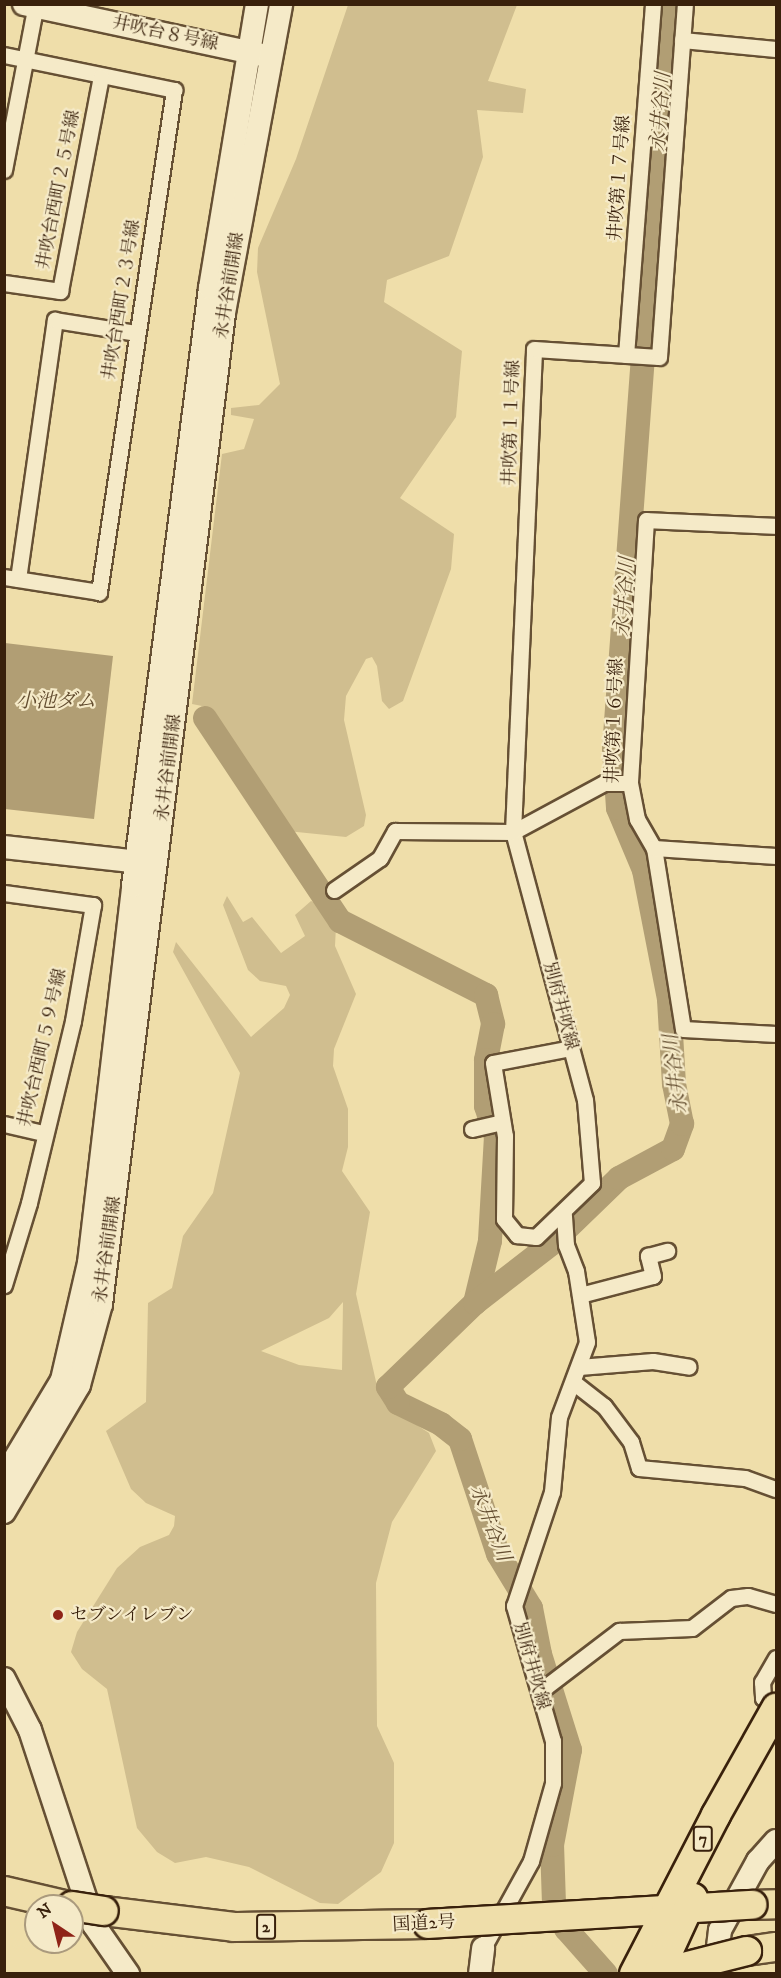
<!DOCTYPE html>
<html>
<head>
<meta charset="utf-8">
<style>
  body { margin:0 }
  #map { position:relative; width:781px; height:1978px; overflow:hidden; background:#efdeaa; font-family:"IM FELL DW Pica","Noto Serif JP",serif }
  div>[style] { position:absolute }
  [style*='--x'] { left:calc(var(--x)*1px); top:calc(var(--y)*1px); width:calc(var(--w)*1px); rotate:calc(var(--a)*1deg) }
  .green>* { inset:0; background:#d0be8f }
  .water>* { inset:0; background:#b19e74 }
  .river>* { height:24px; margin:-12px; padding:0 12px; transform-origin:12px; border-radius:12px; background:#b19e74 }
  .roads { filter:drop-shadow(2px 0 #665034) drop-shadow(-2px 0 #665034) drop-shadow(0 2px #665034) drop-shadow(0 -2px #665034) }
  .street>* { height:15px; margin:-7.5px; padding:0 7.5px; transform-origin:7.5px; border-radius:7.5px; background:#f5eac8 }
  .secondary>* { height:22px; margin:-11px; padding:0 11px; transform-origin:11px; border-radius:11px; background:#f5eac8 }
  .highway>* { height:28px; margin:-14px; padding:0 14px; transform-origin:14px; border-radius:14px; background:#efdeaa }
  .bridges { filter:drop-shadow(2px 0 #39210c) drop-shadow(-2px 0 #39210c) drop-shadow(0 2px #39210c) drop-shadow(0 -2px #39210c) }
  .highway-bridge>* { height:28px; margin:-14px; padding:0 14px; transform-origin:14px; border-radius:14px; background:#efdeaa }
  .dots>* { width:16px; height:16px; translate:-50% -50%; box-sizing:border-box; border:3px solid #f5eac8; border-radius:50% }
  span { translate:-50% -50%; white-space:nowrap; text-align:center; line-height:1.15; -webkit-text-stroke:4.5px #f5eac8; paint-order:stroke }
  .shield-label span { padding:2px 4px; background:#f5eac8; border:2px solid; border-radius:4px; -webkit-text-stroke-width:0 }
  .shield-label { font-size:16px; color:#39210c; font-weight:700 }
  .street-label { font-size:18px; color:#39210c }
  .poi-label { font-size:18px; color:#39210c }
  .left { translate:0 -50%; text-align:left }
  .water-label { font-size:20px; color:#634d30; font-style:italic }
  .frame { position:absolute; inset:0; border:6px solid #39210c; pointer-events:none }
  .north { position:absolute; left:24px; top:1894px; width:60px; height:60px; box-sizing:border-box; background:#f5eac8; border:2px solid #aa9a7d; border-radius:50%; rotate:325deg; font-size:16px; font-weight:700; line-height:24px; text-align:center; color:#39210c }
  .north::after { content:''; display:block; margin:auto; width:21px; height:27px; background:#8f2418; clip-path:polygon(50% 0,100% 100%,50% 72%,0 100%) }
</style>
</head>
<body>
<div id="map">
  <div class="green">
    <i style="clip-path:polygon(348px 5px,517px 5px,488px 81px,526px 89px,523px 113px,477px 110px,483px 157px,449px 256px,387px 280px,384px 302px,462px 351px,456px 417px,400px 498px,454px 534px,451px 569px,403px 701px,389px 709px,382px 701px,377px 666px,372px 657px,366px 659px,346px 696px,344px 720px,366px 815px,364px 826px,346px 837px,287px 831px,207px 707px,192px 704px,222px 454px,244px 449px,254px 419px,231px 415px,231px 408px,259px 405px,280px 384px,257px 272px,258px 248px,296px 159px)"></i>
    <i style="clip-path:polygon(evenodd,227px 896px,243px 922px,252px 917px,281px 953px,305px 936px,295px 915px,311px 901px,320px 905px,336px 926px,335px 946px,356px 994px,334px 1049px,333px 1066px,348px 1109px,348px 1147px,342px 1171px,370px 1212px,356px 1294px,377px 1386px,403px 1416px,429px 1433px,436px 1451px,392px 1522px,376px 1583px,377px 1726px,394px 1763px,394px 1843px,381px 1872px,338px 1904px,320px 1903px,249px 1867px,206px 1857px,175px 1863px,157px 1852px,137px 1828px,107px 1689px,82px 1669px,71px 1652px,77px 1632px,117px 1568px,140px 1547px,169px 1535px,174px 1526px,175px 1516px,146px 1503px,131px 1489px,106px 1431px,146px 1402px,148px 1303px,172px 1288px,183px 1236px,213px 1193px,240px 1073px,173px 952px,176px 942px,251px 1037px,284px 1008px,290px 995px,286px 986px,260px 981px,248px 970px,223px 905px,227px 896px,343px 1302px,342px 1370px,299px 1365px,261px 1351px,329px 1318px,343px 1302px)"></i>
  </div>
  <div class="water">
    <i style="clip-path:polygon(5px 643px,113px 656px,94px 819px,5px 809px)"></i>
  </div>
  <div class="river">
    <i style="--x:205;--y:718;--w:244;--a:56.4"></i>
    <i style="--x:340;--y:921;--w:164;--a:26.9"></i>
    <i style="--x:486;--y:995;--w:30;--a:76"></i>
    <i style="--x:493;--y:1024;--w:37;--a:101"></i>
    <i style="--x:486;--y:1060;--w:46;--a:90"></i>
    <i style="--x:486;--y:1106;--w:32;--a:72"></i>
    <i style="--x:496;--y:1136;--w:105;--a:93.3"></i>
    <i style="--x:490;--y:1241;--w:64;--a:103.6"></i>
    <i style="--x:606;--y:1974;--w:60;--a:-131.6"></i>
    <i style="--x:566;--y:1929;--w:28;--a:-116"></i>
    <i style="--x:554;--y:1904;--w:59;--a:-91.9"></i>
    <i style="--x:552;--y:1845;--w:97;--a:-79.3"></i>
    <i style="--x:570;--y:1750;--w:101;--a:-107.4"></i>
    <i style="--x:540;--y:1654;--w:47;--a:-101.1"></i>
    <i style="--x:531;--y:1608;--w:63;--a:-121.4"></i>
    <i style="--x:498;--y:1554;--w:121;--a:-108.3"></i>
    <i style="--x:460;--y:1439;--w:24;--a:-142"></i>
    <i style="--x:441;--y:1424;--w:48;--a:-154"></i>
    <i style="--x:398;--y:1403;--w:19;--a:-122"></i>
    <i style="--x:388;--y:1387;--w:121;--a:-44"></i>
    <i style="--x:475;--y:1303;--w:96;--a:-37.8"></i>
    <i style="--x:551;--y:1244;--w:95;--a:-44.1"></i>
    <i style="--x:619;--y:1178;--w:61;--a:-28.2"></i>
    <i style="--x:673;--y:1149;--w:27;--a:-70"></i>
    <i style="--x:682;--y:1124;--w:41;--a:-101.3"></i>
    <i style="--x:674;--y:1084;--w:85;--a:-93.4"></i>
    <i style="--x:669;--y:999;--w:131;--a:-101"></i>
    <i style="--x:644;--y:870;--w:67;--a:-112.8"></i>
    <i style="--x:618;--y:808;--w:59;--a:-93.9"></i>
    <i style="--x:614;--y:749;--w:747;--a:-85.78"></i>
  </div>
  <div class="roads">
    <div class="street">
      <i style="--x:682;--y:40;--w:94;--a:5.5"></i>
      <i style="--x:4;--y:55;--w:174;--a:11.6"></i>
      <i style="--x:174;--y:90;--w:508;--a:98.5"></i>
      <i style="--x:99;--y:592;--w:96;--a:-171"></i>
      <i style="--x:4;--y:170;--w:169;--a:-79.1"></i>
      <i style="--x:4;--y:283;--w:57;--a:8.1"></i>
      <i style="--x:60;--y:291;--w:218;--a:-79.2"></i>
      <i style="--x:626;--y:355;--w:352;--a:-85.6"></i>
      <i style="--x:776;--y:526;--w:130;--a:-177.4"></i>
      <i style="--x:646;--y:520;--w:263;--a:93.5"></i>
      <i style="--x:630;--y:783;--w:37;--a:79"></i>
      <i style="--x:637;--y:819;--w:34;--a:60"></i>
      <i style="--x:654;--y:848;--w:183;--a:80.9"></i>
      <i style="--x:683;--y:1029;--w:93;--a:3.1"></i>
      <i style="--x:18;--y:579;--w:262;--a:-81.9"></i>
      <i style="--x:55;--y:320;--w:82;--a:9.1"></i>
      <i style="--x:654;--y:848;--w:122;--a:3.8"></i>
      <i style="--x:334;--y:890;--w:56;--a:-34.8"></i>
      <i style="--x:380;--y:858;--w:31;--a:-61"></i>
      <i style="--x:395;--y:831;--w:118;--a:0.5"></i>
      <i style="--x:513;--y:832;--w:103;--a:-28.3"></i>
      <i style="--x:604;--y:783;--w:26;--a:0"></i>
      <i style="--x:4;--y:893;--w:90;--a:7.7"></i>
      <i style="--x:93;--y:905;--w:118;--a:99.8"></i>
      <i style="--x:73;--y:1021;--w:187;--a:103.6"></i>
      <i style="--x:29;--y:1203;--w:86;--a:107"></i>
      <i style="--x:571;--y:1048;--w:79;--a:169.1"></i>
      <i style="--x:493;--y:1063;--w:74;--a:80.7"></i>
      <i style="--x:505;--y:1136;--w:83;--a:90.7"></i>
      <i style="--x:504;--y:1219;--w:21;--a:51"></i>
      <i style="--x:517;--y:1235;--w:19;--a:6"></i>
      <i style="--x:536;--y:1237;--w:78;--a:-44"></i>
      <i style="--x:592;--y:1183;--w:83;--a:-94.8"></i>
      <i style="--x:585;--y:1100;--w:278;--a:-105"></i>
      <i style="--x:513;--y:832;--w:483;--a:-87.5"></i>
      <i style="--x:534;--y:349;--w:125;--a:3.7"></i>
      <i style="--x:659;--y:357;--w:354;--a:-85.8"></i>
      <i style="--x:4;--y:1124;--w:40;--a:13"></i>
      <i style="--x:472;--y:1129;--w:31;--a:-13"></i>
      <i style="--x:580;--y:1295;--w:75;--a:-14.6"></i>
      <i style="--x:653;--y:1276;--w:21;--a:-104"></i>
      <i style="--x:648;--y:1256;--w:20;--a:-15"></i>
      <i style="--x:579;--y:1367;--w:74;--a:-4.6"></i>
      <i style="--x:653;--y:1361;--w:36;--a:9"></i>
      <i style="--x:573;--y:1382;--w:39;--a:38"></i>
      <i style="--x:604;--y:1406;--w:45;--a:53.1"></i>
      <i style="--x:631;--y:1442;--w:27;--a:73"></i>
      <i style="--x:639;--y:1468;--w:106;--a:5.4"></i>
      <i style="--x:745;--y:1478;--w:33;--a:20"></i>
      <i style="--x:776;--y:1658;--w:28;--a:120"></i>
      <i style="--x:762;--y:1682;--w:16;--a:86"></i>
      <i style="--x:763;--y:1698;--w:15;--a:28"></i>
      <i style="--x:539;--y:1692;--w:101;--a:-37.3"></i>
      <i style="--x:619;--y:1631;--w:73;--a:-2.4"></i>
      <i style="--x:692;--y:1628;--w:49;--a:-37.6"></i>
      <i style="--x:731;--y:1598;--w:17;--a:-7"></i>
      <i style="--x:748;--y:1596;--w:29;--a:16"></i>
      <i style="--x:483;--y:1948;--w:99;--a:-61.1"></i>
      <i style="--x:531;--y:1861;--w:81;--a:-74.2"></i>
      <i style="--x:553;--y:1783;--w:42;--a:-90"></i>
      <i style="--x:553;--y:1741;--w:141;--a:-106.1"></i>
      <i style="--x:514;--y:1606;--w:120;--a:-71.6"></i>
      <i style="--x:552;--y:1492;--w:75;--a:-84.7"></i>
      <i style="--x:559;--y:1417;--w:80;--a:-69.5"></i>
      <i style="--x:587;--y:1342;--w:72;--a:-98.8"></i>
      <i style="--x:576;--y:1271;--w:28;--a:-111"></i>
      <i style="--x:566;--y:1245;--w:31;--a:-94"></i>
    </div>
    <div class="secondary">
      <i style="--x:24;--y:4;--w:242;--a:12.1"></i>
      <i style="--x:4;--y:847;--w:147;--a:6.3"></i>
      <i style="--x:4;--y:1477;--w:113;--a:-59.1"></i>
      <i style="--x:62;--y:1380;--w:120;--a:-77"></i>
      <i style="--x:89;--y:1263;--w:380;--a:-83.3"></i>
      <i style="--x:133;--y:886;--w:603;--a:-82.66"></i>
      <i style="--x:210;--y:288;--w:288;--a:-80.6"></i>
      <i style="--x:4;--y:1512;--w:147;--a:-59.4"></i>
      <i style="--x:79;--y:1385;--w:84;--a:-74.8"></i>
      <i style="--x:101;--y:1304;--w:999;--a:-82.92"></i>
      <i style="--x:224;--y:313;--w:314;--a:-79.5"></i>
      <i style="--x:4;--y:1679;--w:57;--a:63"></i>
      <i style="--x:30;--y:1730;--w:205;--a:71.8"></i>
      <i style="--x:94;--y:1925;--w:60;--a:55.2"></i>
      <i style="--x:715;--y:1972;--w:42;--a:-83.2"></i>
      <i style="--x:720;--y:1930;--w:79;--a:-61.2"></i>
      <i style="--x:758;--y:1861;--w:27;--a:-48"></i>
      <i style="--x:480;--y:1974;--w:26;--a:-83"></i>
    </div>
    <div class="highway">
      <i style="--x:4;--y:1891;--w:67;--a:13"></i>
      <i style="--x:752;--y:1905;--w:24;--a:-2"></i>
      <i style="--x:104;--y:1911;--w:131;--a:7"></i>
      <i style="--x:234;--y:1927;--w:194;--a:-0.9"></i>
      <i style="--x:747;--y:1951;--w:29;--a:-8"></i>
    </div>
  </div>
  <div class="bridges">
    <div class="highway-bridge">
      <i style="--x:72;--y:1906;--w:32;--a:9"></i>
      <i style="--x:428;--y:1924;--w:325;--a:-3.4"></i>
      <i style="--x:634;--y:1974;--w:179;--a:-62.7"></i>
      <i style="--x:716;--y:1815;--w:123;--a:-60.7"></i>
      <i style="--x:656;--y:1974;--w:94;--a:-14.2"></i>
      <i style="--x:658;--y:1974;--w:84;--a:-65.3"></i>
    </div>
  </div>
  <div class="dots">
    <i style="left:58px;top:1615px;background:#8f2418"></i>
  </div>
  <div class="shield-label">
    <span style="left:703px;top:1839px">7</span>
    <span style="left:266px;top:1927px">2</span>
  </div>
  <div class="street-label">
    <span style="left:165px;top:34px;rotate:12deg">井吹台８号線</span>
    <span style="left:620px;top:178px;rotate:-86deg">井吹第１７号線</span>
    <span style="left:59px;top:190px;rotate:-79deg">井吹台西町２５号線</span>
    <span style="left:230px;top:286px;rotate:-81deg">永井谷前開線</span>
    <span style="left:122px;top:300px;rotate:-81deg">井吹台西町２３号線</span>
    <span style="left:512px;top:423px;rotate:-88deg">井吹第１１号線</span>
    <span style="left:615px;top:721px;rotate:-88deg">井吹第１６号線</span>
    <span style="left:169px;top:768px;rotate:-83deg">永井谷前開線</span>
    <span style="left:560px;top:1006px;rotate:75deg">別府井吹線</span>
    <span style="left:43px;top:1048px;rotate:-77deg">井吹台西町５９号線</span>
    <span style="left:108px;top:1250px;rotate:-82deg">永井谷前開線</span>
    <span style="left:531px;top:1666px;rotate:74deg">別府井吹線</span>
    <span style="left:424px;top:1924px;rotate:-3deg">国道2号</span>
  </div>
  <div class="poi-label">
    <span class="left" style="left:70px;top:1615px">セブンイレブン</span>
  </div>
  <div class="water-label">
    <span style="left:661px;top:112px;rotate:-86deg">永井谷川</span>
    <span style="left:625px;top:597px;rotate:-86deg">永井谷川</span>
    <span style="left:56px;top:701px">小池ダム</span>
    <span style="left:676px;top:1074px;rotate:-97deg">永井谷川</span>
    <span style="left:490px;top:1523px;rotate:69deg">永井谷川</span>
  </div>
  <div class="frame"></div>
  <div class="north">N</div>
</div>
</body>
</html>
